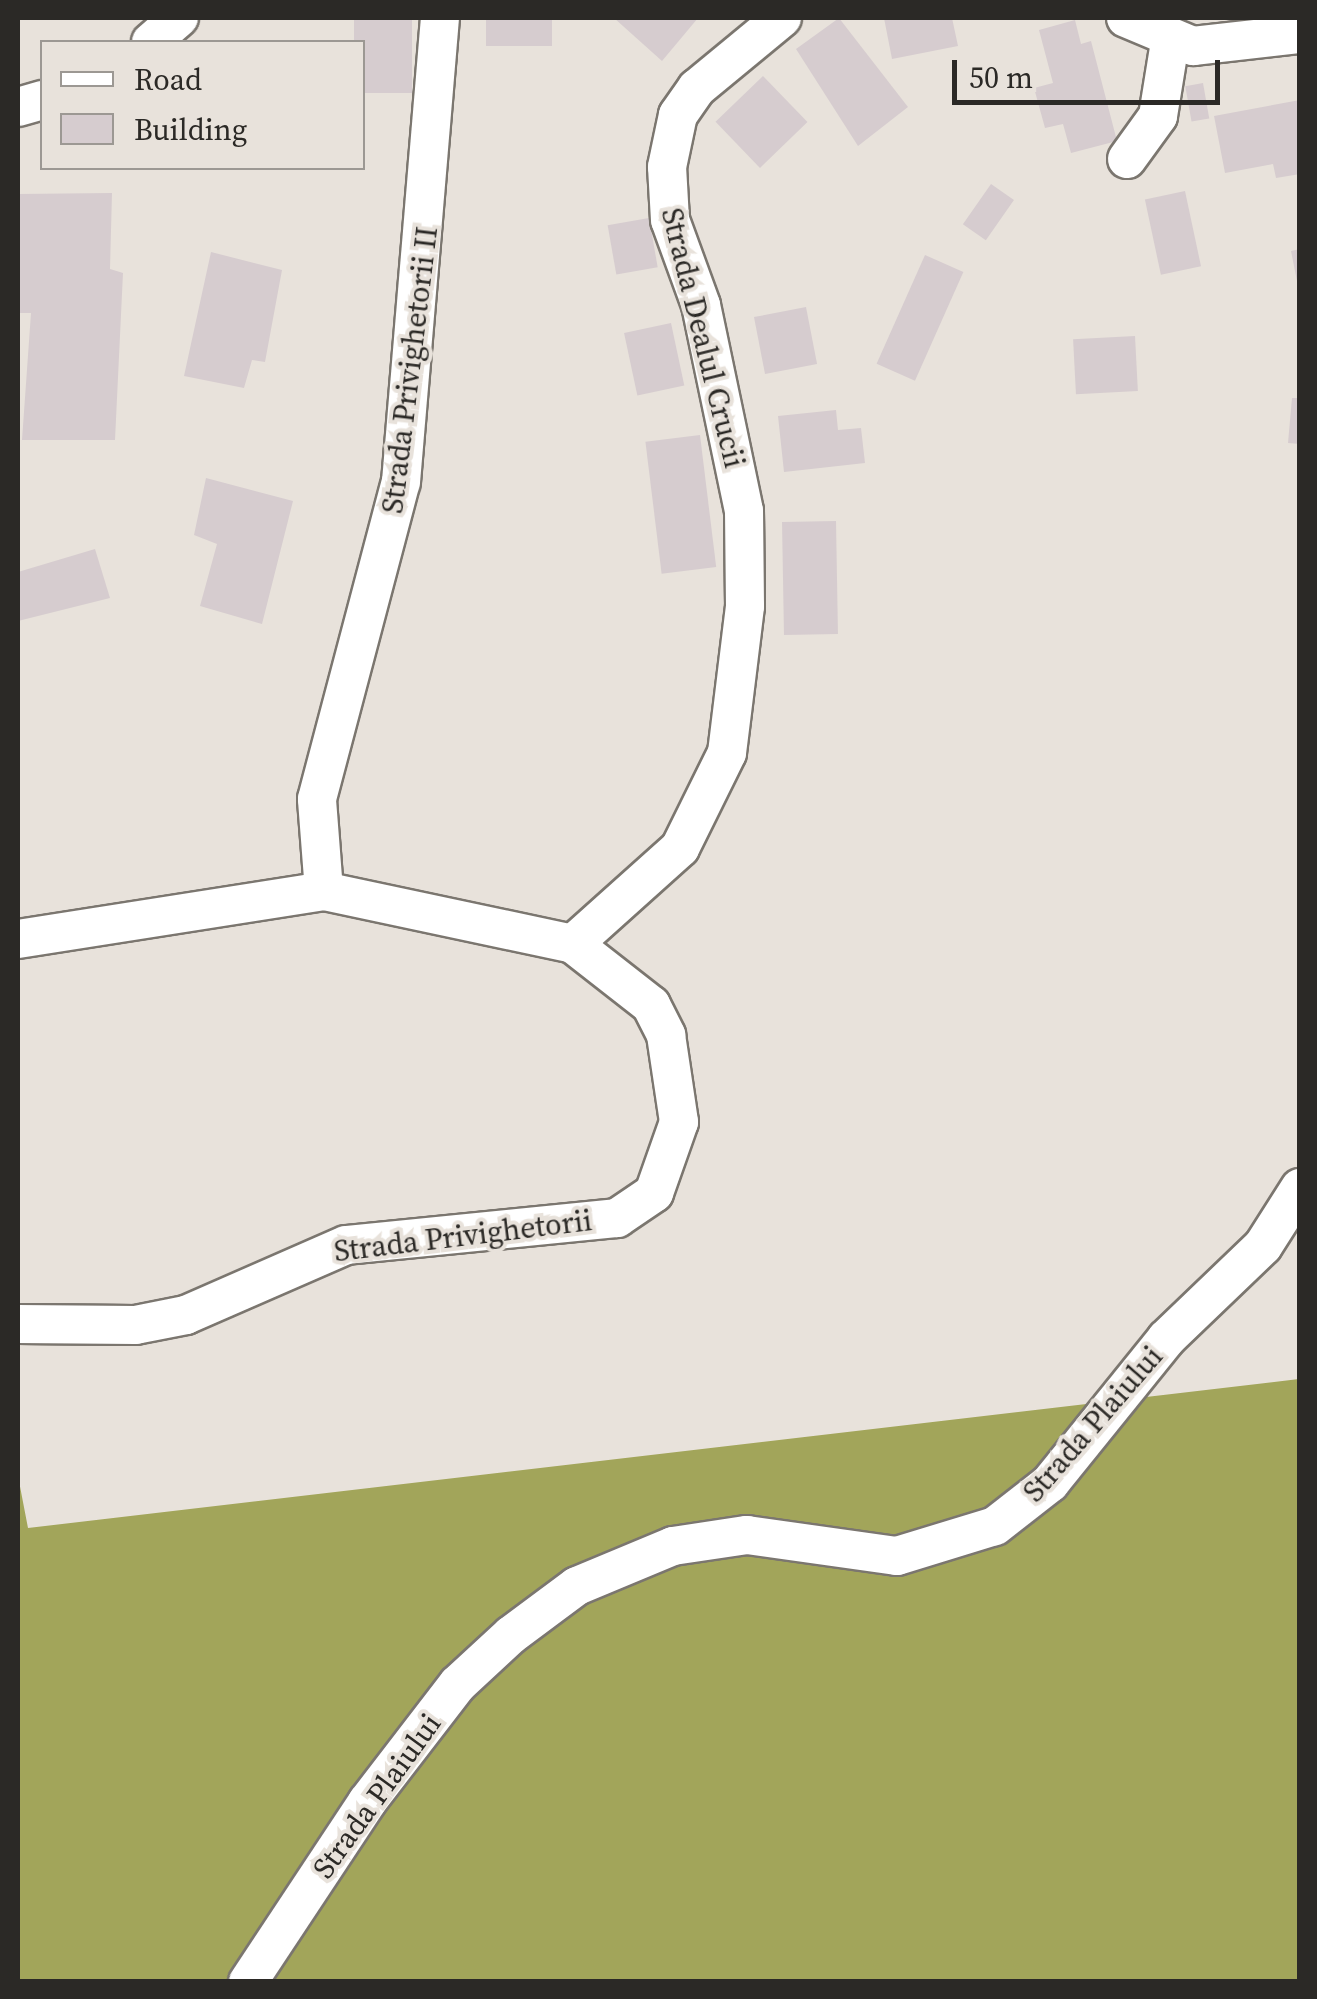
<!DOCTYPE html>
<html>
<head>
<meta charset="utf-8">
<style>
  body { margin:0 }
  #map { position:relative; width:1317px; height:1999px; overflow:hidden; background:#e8e2db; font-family:"Source Serif 4",serif }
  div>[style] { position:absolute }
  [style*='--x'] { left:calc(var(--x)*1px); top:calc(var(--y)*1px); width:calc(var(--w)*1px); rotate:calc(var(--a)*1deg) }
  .forest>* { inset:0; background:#a2a55a }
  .building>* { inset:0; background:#d6cccf; transform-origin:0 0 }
  .roads { filter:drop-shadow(2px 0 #7b766f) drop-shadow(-2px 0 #7b766f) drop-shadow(0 2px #7b766f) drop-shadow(0 -2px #7b766f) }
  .minor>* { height:38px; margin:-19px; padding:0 19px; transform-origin:19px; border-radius:19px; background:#fff }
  span { translate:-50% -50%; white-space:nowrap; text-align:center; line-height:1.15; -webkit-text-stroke:8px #e8e2db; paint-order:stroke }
  .street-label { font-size:30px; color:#2b2926 }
  .frame { position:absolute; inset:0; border:20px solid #2b2926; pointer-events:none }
  .legend { position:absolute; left:40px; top:40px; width:325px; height:130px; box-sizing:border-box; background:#e8e2db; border:2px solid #9c9893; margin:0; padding:12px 18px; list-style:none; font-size:30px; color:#2b2926 }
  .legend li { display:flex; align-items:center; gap:20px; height:50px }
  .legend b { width:50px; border:2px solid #9c9893 }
  .scale { position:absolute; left:952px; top:60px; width:268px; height:45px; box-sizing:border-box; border:5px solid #2b2926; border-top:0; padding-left:12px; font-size:30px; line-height:35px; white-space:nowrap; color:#2b2926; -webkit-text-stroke:8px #e8e2db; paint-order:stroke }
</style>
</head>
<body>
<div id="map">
  <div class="forest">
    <i style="clip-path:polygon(1299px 1379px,1299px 1981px,18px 1981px,18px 1476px,28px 1528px)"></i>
  </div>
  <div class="building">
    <i style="left:354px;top:18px;width:58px;height:75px"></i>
    <i style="left:486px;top:18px;width:66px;height:28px"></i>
    <i style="clip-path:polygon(614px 18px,698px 18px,662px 61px)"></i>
    <i style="clip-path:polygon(839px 18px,908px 107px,858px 146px,796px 49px)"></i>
    <i style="clip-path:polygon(884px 18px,952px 18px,958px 46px,892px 59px)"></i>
    <i style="clip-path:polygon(1075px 20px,1081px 44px,1091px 41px,1117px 141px,1071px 153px,1063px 124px,1045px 128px,1034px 88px,1053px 83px,1039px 30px)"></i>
    <i style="left:763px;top:76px;width:64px;height:66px;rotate:46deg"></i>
    <i style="left:1203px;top:83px;width:36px;height:18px;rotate:80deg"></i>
    <i style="clip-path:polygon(1300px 100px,1300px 174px,1276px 178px,1273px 164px,1225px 173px,1214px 116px)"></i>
    <i style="left:991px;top:184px;width:28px;height:49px;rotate:35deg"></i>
    <i style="left:1185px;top:191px;width:77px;height:41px;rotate:78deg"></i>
    <i style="clip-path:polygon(112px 193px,110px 269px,123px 273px,115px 440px,22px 440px,31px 313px,18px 313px,18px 194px)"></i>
    <i style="left:649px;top:218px;width:50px;height:42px;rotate:80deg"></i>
    <i style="clip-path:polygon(1300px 249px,1300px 286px,1298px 286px,1291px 251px)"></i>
    <i style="clip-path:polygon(211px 252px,282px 270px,265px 362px,252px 360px,244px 388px,184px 376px)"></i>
    <i style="left:925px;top:255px;width:42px;height:119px;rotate:24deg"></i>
    <i style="left:806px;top:307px;width:58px;height:53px;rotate:79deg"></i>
    <i style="left:671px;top:323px;width:64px;height:48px;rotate:78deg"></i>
    <i style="left:1135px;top:336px;width:55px;height:62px;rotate:87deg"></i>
    <i style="clip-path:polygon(1292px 398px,1300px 398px,1300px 444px,1288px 443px)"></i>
    <i style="clip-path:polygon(836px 410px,838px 430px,861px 428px,865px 463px,784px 472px,778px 416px)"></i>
    <i style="left:700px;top:435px;width:133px;height:55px;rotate:83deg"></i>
    <i style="clip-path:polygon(206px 478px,293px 501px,262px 624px,200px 606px,217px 544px,194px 535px)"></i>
    <i style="left:836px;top:521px;width:113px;height:54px;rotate:89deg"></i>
    <i style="clip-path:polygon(95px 549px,110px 598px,18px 621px,18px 572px)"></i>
  </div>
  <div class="roads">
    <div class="minor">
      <i style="--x:1126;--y:18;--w:73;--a:22.7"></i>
      <i style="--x:1193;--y:46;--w:108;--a:-6.4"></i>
      <i style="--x:151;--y:42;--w:37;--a:-41"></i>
      <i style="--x:18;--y:107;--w:25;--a:-16"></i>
      <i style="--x:1127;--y:159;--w:53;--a:-54.2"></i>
      <i style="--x:1158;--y:116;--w:75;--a:-80.8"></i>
      <i style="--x:324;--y:891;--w:92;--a:-94.4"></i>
      <i style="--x:317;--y:799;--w:328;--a:-75.2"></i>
      <i style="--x:401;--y:482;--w:466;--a:-85.2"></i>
      <i style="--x:18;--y:939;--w:310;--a:-8.9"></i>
      <i style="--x:324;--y:891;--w:255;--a:12"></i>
      <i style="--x:573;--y:944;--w:99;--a:38"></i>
      <i style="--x:651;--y:1005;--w:34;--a:63"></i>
      <i style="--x:666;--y:1035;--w:88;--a:81.5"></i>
      <i style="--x:679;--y:1122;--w:75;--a:109.4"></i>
      <i style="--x:654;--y:1193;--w:45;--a:146"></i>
      <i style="--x:617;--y:1218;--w:272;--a:174.3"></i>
      <i style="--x:346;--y:1245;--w:175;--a:156.4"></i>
      <i style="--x:186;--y:1315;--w:51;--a:168.7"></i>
      <i style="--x:136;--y:1325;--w:118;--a:-179.5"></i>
      <i style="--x:573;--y:944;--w:144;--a:-41.9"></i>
      <i style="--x:680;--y:848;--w:106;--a:-63.7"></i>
      <i style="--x:727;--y:753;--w:148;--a:-83"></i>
      <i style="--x:745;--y:606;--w:95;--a:-90.6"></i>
      <i style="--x:744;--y:511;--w:210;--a:-101.8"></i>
      <i style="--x:701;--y:305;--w:90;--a:-110"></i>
      <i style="--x:670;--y:220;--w:53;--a:-93.2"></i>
      <i style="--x:667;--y:167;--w:53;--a:-78.1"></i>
      <i style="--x:678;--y:115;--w:33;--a:-55"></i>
      <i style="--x:697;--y:88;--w:110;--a:-39.5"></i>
      <i style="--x:248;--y:1982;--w:216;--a:-56.5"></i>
      <i style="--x:367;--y:1802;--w:149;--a:-52.4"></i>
      <i style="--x:458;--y:1684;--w:72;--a:-42.8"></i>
      <i style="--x:511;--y:1635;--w:82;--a:-36.6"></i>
      <i style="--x:577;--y:1586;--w:104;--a:-22.6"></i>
      <i style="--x:673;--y:1546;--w:75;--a:-8.5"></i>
      <i style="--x:747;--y:1535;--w:151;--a:8"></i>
      <i style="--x:897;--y:1556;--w:102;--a:-17"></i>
      <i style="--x:995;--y:1526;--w:70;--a:-38"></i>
      <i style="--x:1050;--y:1483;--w:185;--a:-51.1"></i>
      <i style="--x:1166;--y:1339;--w:134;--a:-43.8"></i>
      <i style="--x:1263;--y:1246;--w:69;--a:-57.5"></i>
    </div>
  </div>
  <div class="street-label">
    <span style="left:703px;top:338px;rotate:76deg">Strada Dealul Crucii</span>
    <span style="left:410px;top:370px;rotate:-83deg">Strada Privighetorii II</span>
    <span style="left:463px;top:1236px;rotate:-7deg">Strada Privighetorii</span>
    <span style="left:1093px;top:1424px;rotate:-49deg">Strada Plaiului</span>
    <span style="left:377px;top:1796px;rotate:-54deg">Strada Plaiului</span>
  </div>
  <div class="frame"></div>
  <ul class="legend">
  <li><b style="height:12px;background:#fff"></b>Road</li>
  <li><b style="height:28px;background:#d6cccf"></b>Building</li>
  </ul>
  <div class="scale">50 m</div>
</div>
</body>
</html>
